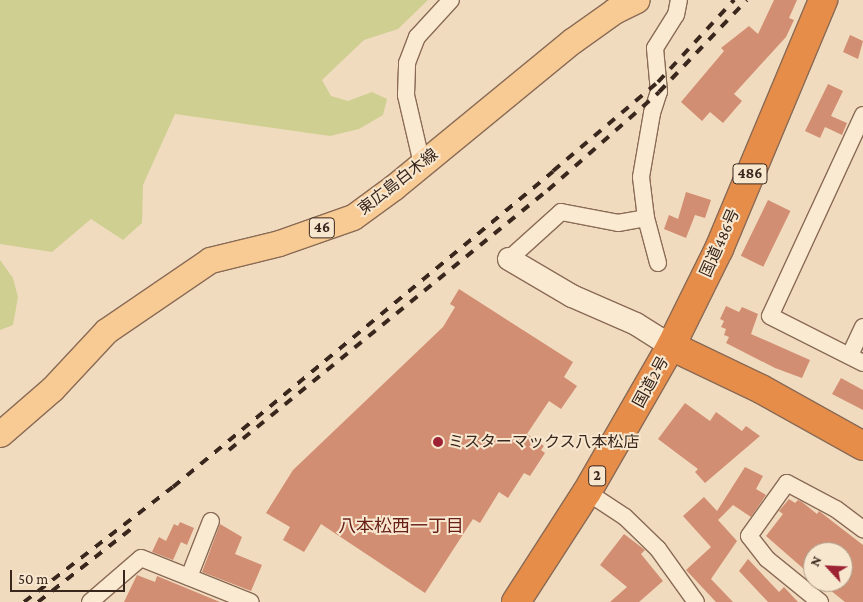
<!DOCTYPE html>
<html>
<head>
<meta charset="utf-8">
<style>
  body { margin:0 }
  #map { position:relative; width:863px; height:602px; overflow:hidden; background:#f1dbbf; font-family:"Crimson Pro","Noto Sans JP",serif }
  div>[style] { position:absolute }
  [style*='--x'] { left:calc(var(--x)*1px); top:calc(var(--y)*1px); width:calc(var(--w)*1px); rotate:calc(var(--a)*1deg) }
  .green>* { inset:0; background:#cfcf92 }
  .building>* { inset:0; background:#d18e72; transform-origin:0 0 }
  .roads { filter:drop-shadow(1px 0 #8a6b56) drop-shadow(-1px 0 #8a6b56) drop-shadow(0 1px #8a6b56) drop-shadow(0 -1px #8a6b56) }
  .street>* { height:16px; margin:-8px; padding:0 8px; transform-origin:8px; border-radius:8px; background:#fbead2 }
  .secondary>* { height:22px; margin:-11px; padding:0 11px; transform-origin:11px; border-radius:11px; background:#fbead2 }
  .primary>* { height:25px; margin:-12.5px; padding:0 12.5px; transform-origin:12.5px; border-radius:12.5px; background:#f7cb93 }
  .highway>* { height:28px; margin:-14px; padding:0 14px; transform-origin:14px; border-radius:14px; background:#e68d49 }
  .rail>* { height:4px; margin-top:-2px; transform-origin:0; background:repeating-linear-gradient(90deg,#39261c 0 9px,transparent 0 18px) }
  .dots>* { width:14px; height:14px; translate:-50% -50%; box-sizing:border-box; border:2px solid #f8e7cf; border-radius:50% }
  span { translate:-50% -50%; white-space:nowrap; text-align:center; line-height:1.15; -webkit-text-stroke:4px #f8e7cf; paint-order:stroke }
  .shield-label span { padding:1px 4px; background:#f8e7cf; border:1px solid; border-radius:4px; -webkit-text-stroke-width:0 }
  .shield-label { font-size:15px; color:#39261c; font-weight:700 }
  .street-label { font-size:16px; color:#39261c }
  .poi-label { font-size:16px; color:#39261c }
  .left { translate:0 -50%; text-align:left }
  .neighbourhood-label { font-size:18px; color:#681f18 }
  .north { position:absolute; left:803px; top:542px; width:50px; height:50px; box-sizing:border-box; background:#f8e7cf; border:1px solid #ac9a87; border-radius:50%; rotate:295deg; font-size:14px; font-weight:700; line-height:20px; text-align:center; color:#39261c }
  .north::after { content:''; display:block; margin:auto; width:18px; height:22px; background:#9d2233; clip-path:polygon(50% 0,100% 100%,50% 72%,0 100%) }
  .scale { position:absolute; left:10px; top:570px; width:115px; height:22px; box-sizing:border-box; border:2px solid #39261c; border-top:0; padding-left:6px; font-size:15px; line-height:18px; white-space:nowrap; color:#39261c; -webkit-text-stroke:4px #f8e7cf; paint-order:stroke }
</style>
</head>
<body>
<div id="map">
  <div class="green">
    <i style="clip-path:polygon(0 0,428px 0,398px 29px,364px 40px,322px 80px,331px 96px,348px 101px,372px 92px,387px 99px,383px 115px,359px 129px,330px 136px,175px 114px,143px 185px,142px 223px,123px 240px,91px 219px,52px 252px,0 244px)"></i>
    <i style="clip-path:polygon(0 260px,13px 278px,18px 297px,13px 325px,0 330px)"></i>
  </div>
  <div class="building">
    <i style="clip-path:polygon(774px 0,797px 0,789px 18px,794px 20px,786px 37px,734px 94px,742px 101px,723px 123px,710px 112px,702px 121px,681px 102px,724px 51px,721px 48px,749px 26px,758px 34px)"></i>
    <i style="clip-path:polygon(850px 35px,863px 41px,858px 59px,843px 52px)"></i>
    <i style="clip-path:polygon(828px 84px,843px 91px,831px 116px,847px 123px,842px 135px,825px 127px,820px 138px,805px 131px)"></i>
    <i style="clip-path:polygon(686px 192px,711px 200px,705px 218px,695px 215px,686px 238px,664px 229px,669px 215px,678px 219px)"></i>
    <i style="left:768px;top:200px;width:25px;height:62px;rotate:26deg"></i>
    <i style="clip-path:polygon(459px 289px,573px 362px,564px 377px,577px 386px,561px 409px,549px 401px,527px 434px,544px 446px,541px 450px,545px 453px,530px 476px,524px 473px,508px 498px,499px 492px,480px 523px,473px 519px,425px 593px,321px 524px,304px 552px,283px 540px,290px 527px,266px 513px,293px 470px,443px 327px,455px 307px,450px 304px)"></i>
    <i style="clip-path:polygon(726px 306px,739px 312px,742px 307px,758px 314px,751px 334px,810px 360px,802px 378px,775px 368px,726px 343px,729px 337px,724px 335px,726px 329px,721px 327px,724px 321px,720px 319px)"></i>
    <i style="clip-path:polygon(841px 378px,863px 390px,863px 410px,832px 394px)"></i>
    <i style="clip-path:polygon(685px 403px,710px 421px,716px 412px,742px 431px,746px 426px,760px 436px,705px 483px,695px 472px,698px 469px,658px 439px)"></i>
    <i style="clip-path:polygon(745px 467px,763px 476px,756px 489px,766px 495px,751px 517px,733px 505px,718px 520px,737px 541px,711px 579px,733px 602px,716px 602px,686px 570px,711px 547px,683px 516px,704px 497px,717px 511px)"></i>
    <i style="clip-path:polygon(789px 499px,795px 503px,798px 500px,802px 502px,817px 514px,819px 511px,863px 545px,863px 602px,845px 602px,820px 582px,843px 582px,843px 552px,813px 552px,813px 577px,766px 536px,783px 514px,779px 511px)"></i>
    <i style="clip-path:polygon(180px 522px,194px 528px,187px 545px,181px 542px,173px 560px,152px 552px,159px 537px,166px 541px,174px 524px,178px 526px)"></i>
    <i style="clip-path:polygon(220px 524px,242px 537px,235px 554px,262px 565px,251px 591px,202px 572px)"></i>
    <i style="clip-path:polygon(624px 534px,645px 550px,641px 554px,663px 581px,639px 602px,610px 602px,627px 587px,600px 565px)"></i>
    <i style="clip-path:polygon(748px 559px,779px 592px,784px 587px,798px 602px,768px 602px,739px 571px)"></i>
    <i style="clip-path:polygon(137px 575px,155px 582px,157px 576px,220px 602px,124px 602px)"></i>
  </div>
  <div class="roads">
    <div class="street">
      <i style="--x:863;--y:115;--w:221;--a:114.8"></i>
      <i style="--x:770;--y:316;--w:104;--a:26.8"></i>
      <i style="--x:422;--y:164;--w:71;--a:-103.1"></i>
      <i style="--x:406;--y:95;--w:32;--a:-88"></i>
      <i style="--x:407;--y:63;--w:28;--a:-69"></i>
      <i style="--x:417;--y:37;--w:50;--a:-47.4"></i>
      <i style="--x:509;--y:259;--w:70;--a:-42.1"></i>
      <i style="--x:561;--y:212;--w:58;--a:10.9"></i>
      <i style="--x:618;--y:223;--w:28;--a:-10"></i>
      <i style="--x:658;--y:263;--w:47;--a:-104.9"></i>
      <i style="--x:646;--y:218;--w:41;--a:-97"></i>
      <i style="--x:641;--y:177;--w:65;--a:-80.2"></i>
      <i style="--x:652;--y:113;--w:22;--a:-72"></i>
      <i style="--x:659;--y:92;--w:44;--a:-95.2"></i>
      <i style="--x:655;--y:48;--w:39;--a:-58"></i>
      <i style="--x:676;--y:15;--w:15;--a:-79"></i>
      <i style="--x:850;--y:355;--w:31;--a:-65"></i>
      <i style="--x:587;--y:492;--w:45;--a:33.3"></i>
      <i style="--x:625;--y:517;--w:46;--a:44.1"></i>
      <i style="--x:658;--y:549;--w:65;--a:54.4"></i>
      <i style="--x:189;--y:577;--w:60;--a:-68.6"></i>
      <i style="--x:90;--y:602;--w:67;--a:-40.8"></i>
      <i style="--x:141;--y:558;--w:118;--a:21.8"></i>
      <i style="--x:820;--y:602;--w:68;--a:-140.9"></i>
      <i style="--x:767;--y:559;--w:29;--a:-128"></i>
      <i style="--x:749;--y:536;--w:65;--a:-54.4"></i>
      <i style="--x:787;--y:483;--w:55;--a:28"></i>
      <i style="--x:836;--y:509;--w:34;--a:37"></i>
    </div>
    <div class="secondary">
      <i style="--x:509;--y:259;--w:73;--a:30.4"></i>
      <i style="--x:572;--y:296;--w:70;--a:23.6"></i>
      <i style="--x:636;--y:324;--w:41;--a:32.2"></i>
    </div>
    <div class="primary">
      <i style="--x:0;--y:434;--w:69;--a:-40.9"></i>
      <i style="--x:52;--y:389;--w:79;--a:-47"></i>
      <i style="--x:106;--y:331;--w:126;--a:-34.3"></i>
      <i style="--x:210;--y:260;--w:71;--a:-13.8"></i>
      <i style="--x:279;--y:243;--w:78;--a:-19.4"></i>
      <i style="--x:353;--y:217;--w:51;--a:-36.2"></i>
      <i style="--x:394;--y:187;--w:230;--a:-39.4"></i>
      <i style="--x:572;--y:41;--w:52;--a:-35.5"></i>
      <i style="--x:614;--y:11;--w:25;--a:-26"></i>
    </div>
    <div class="highway">
      <i style="--x:671;--y:346;--w:100;--a:25.5"></i>
      <i style="--x:761;--y:389;--w:117;--a:29.2"></i>
      <i style="--x:516;--y:602;--w:131;--a:-57.2"></i>
      <i style="--x:587;--y:492;--w:168;--a:-60.1"></i>
      <i style="--x:671;--y:346;--w:108;--a:-63.7"></i>
      <i style="--x:719;--y:249;--w:270;--a:-67.3"></i>
    </div>
  </div>
  <div class="rail">
    <i style="--x:229;--y:450;--w:412;--a:-39.2"></i>
    <i style="--x:548;--y:190;--w:148;--a:-41.4"></i>
    <i style="--x:659;--y:92;--w:127;--a:-46.3"></i>
    <i style="--x:24;--y:602;--w:188;--a:-37.7"></i>
    <i style="--x:173;--y:487;--w:494;--a:-39.7"></i>
    <i style="--x:553;--y:171;--w:138;--a:-40.3"></i>
    <i style="--x:658;--y:82;--w:112;--a:-47.2"></i>
    <i style="--x:38;--y:602;--w:118;--a:-38.1"></i>
  </div>
  <div class="dots">
    <i style="left:438px;top:442px;background:#9d2233"></i>
  </div>
  <div class="shield-label">
    <span style="left:750px;top:174px">486</span>
    <span style="left:322px;top:228px">46</span>
    <span style="left:597px;top:476px">2</span>
  </div>
  <div class="street-label">
    <span style="left:398px;top:182px;rotate:-38deg">東広島白木線</span>
    <span style="left:720px;top:243px;rotate:-66deg">国道486号</span>
    <span style="left:651px;top:382px;rotate:-61deg">国道2号</span>
  </div>
  <div class="poi-label">
    <span class="left" style="left:448px;top:442px">ミスターマックス八本松店</span>
  </div>
  <div class="neighbourhood-label">
    <span style="left:401px;top:526px">八本松西一丁目</span>
  </div>
  <div class="north">N</div>
  <div class="scale">50 m</div>
</div>
</body>
</html>
